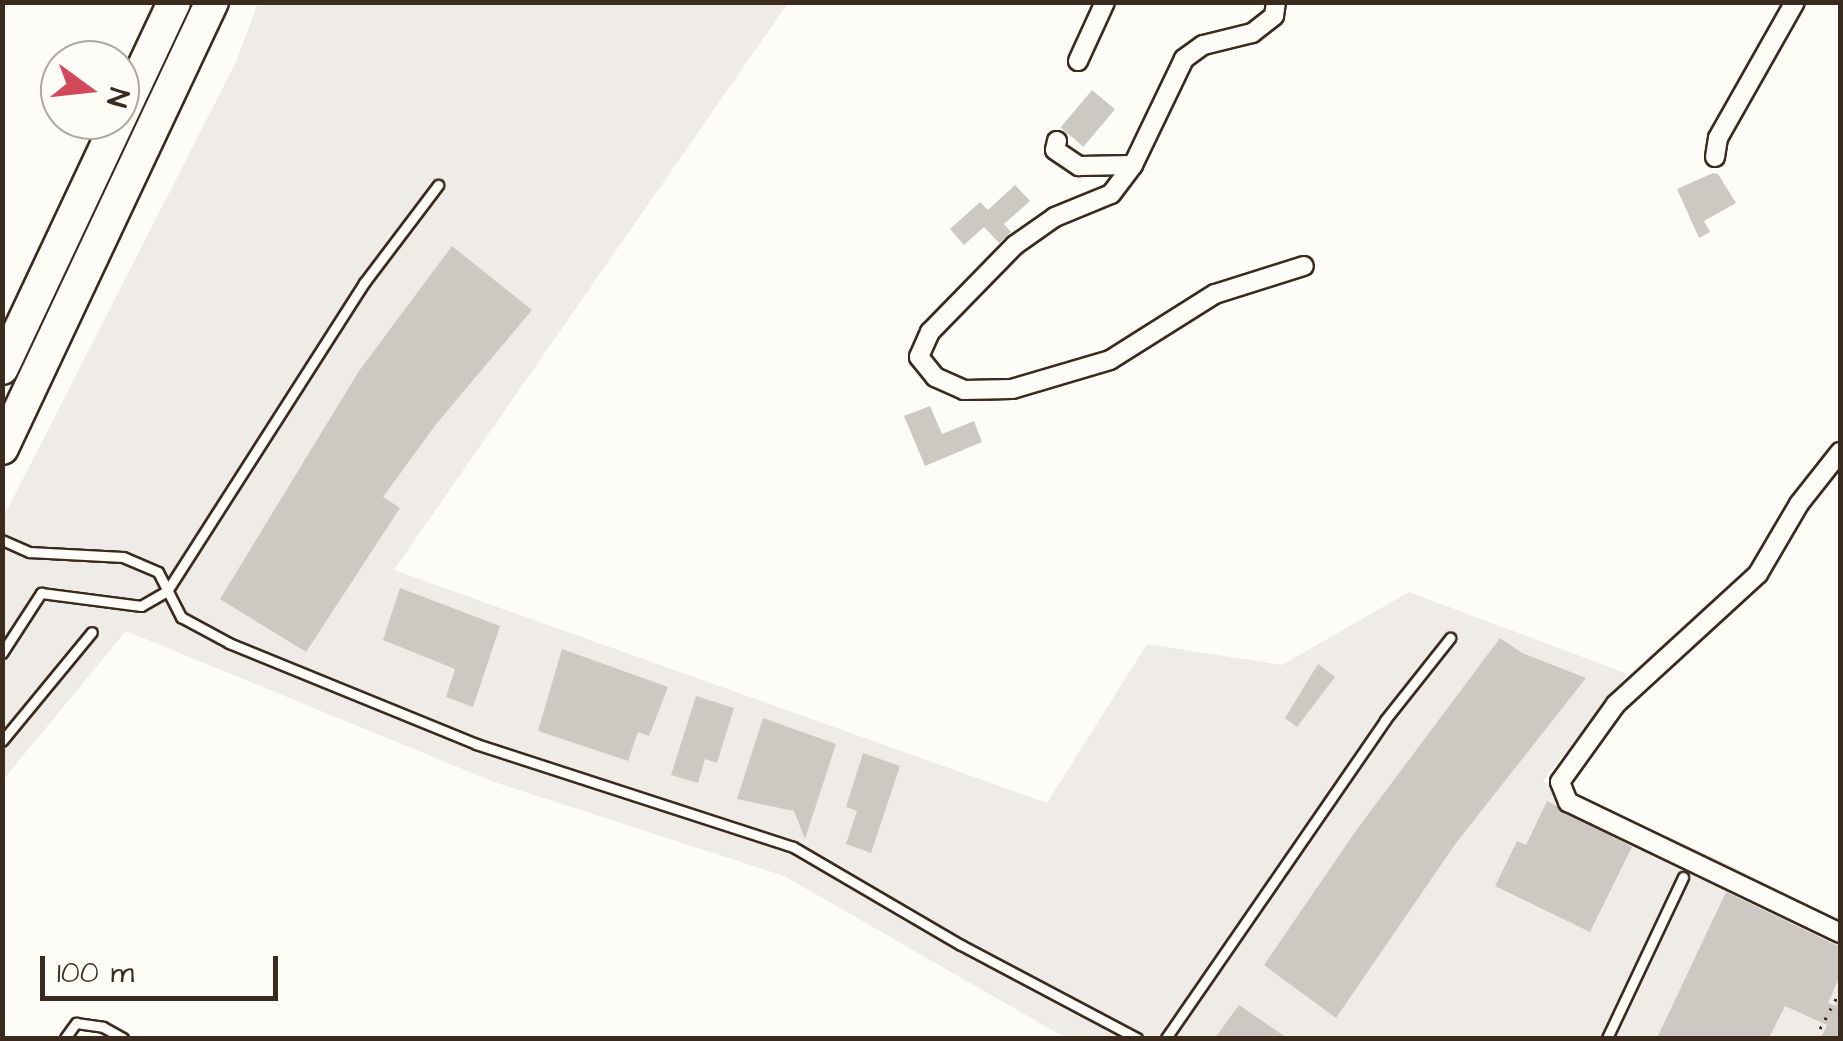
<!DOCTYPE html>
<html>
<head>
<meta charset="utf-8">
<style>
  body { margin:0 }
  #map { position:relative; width:1843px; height:1041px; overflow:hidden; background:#fdfcf7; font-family:"Architects Daughter",sans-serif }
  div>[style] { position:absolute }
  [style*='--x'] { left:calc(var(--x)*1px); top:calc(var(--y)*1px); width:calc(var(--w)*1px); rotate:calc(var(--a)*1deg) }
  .built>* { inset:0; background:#efece7 }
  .building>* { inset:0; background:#cdc8c2; transform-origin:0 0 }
  .path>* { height:2.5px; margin-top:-1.25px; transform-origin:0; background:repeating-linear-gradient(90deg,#3b2a1e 0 2.5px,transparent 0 10.5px) }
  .roads { filter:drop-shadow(2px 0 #3b2a1e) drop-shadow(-2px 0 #3b2a1e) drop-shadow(0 2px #3b2a1e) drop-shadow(0 -2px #3b2a1e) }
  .lane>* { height:9px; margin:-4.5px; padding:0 4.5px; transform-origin:4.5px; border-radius:4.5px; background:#fdfcf7 }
  .street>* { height:18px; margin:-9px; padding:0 9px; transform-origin:9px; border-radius:9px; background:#fdfcf7 }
  .highway>* { height:32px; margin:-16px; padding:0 16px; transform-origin:16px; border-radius:16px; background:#fdfcf7 }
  span { translate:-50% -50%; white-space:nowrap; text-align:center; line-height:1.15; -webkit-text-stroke:8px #fdfcf7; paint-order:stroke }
  .frame { position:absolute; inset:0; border:5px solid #3b2a1e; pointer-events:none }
  .north { position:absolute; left:40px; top:40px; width:100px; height:100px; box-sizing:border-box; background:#fdfcf7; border:2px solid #afa8a0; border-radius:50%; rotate:105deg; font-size:28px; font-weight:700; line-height:40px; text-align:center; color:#3b2a1e }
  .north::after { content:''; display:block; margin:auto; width:35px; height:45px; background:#d1495b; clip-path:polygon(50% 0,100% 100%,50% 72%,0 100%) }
  .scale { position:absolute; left:40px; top:956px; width:238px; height:45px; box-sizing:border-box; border:5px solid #3b2a1e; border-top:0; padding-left:12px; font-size:30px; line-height:35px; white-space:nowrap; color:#3b2a1e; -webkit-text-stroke:8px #fdfcf7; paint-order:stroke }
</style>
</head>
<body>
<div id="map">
  <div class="built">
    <i style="clip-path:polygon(258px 3px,788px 3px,394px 570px,1047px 803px,1147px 644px,1282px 665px,1409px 592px,1628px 674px,1543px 781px,1709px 855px,1840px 921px,1840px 1038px,1066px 1038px,784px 876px,494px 782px,126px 631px,3px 780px,3px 518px,236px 62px)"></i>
  </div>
  <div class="building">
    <i style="left:1092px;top:90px;width:30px;height:49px;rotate:40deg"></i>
    <i style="clip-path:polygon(1713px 173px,1718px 174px,1736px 203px,1704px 221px,1710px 232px,1699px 238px,1677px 189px)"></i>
    <i style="clip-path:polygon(1015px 185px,1030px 201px,1004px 224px,1011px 232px,999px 243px,984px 227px,964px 245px,950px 229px,980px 202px,988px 210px)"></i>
    <i style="clip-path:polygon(452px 246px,532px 310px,437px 423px,383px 497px,400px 508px,306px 652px,220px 599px,359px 371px)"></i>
    <i style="clip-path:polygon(930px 406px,942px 434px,974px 421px,982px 442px,925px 466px,904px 416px)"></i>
    <i style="clip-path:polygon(400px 588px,500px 626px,473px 707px,446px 697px,455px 669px,383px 640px)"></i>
    <i style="clip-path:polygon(1500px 638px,1522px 653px,1586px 678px,1456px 843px,1336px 1018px,1264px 965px,1355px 832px)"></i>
    <i style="clip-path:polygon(562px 649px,668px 687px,649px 736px,638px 732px,628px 761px,538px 731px)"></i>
    <i style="clip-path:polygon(1318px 664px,1335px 677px,1297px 727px,1285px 718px)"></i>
    <i style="clip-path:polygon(696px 696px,734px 708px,717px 763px,705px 759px,698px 783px,671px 775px)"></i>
    <i style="clip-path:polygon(763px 718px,836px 744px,805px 839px,794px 811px,737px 799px)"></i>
    <i style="clip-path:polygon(863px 753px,900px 766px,871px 853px,846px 844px,857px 811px,846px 807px)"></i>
    <i style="clip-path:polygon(1547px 801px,1632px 847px,1590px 932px,1495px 886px,1517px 841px,1526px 845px)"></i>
    <i style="clip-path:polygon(1726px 892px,1840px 947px,1840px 976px,1828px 1003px,1836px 1006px,1840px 996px,1840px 1038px,1821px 1038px,1827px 1025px,1785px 1006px,1769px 1038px,1657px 1038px)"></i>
    <i style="clip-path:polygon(1239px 1005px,1287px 1038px,1215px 1038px)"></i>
  </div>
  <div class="path">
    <i style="--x:1815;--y:1038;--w:53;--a:-62"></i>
  </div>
  <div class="roads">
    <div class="lane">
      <i style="--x:2;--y:540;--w:30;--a:24"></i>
      <i style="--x:29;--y:552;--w:94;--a:3"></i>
      <i style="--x:123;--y:557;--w:38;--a:23"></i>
      <i style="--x:158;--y:572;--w:51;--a:62.9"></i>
      <i style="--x:181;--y:617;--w:55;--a:28.4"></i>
      <i style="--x:229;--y:643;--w:267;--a:22.2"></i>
      <i style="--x:476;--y:744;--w:333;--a:18"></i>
      <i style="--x:793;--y:847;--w:194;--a:30.3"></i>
      <i style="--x:961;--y:945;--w:199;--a:27.9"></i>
      <i style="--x:2;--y:653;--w:72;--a:-57"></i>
      <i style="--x:41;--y:593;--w:101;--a:7.4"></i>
      <i style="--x:141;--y:606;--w:30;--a:-30"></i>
      <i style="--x:167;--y:591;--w:366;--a:-57.4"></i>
      <i style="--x:364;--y:283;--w:123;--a:-52.9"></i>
      <i style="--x:2;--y:741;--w:141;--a:-50.5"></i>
      <i style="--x:65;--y:1038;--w:19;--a:-54"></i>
      <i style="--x:76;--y:1023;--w:27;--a:8"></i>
      <i style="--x:103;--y:1027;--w:23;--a:29"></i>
      <i style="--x:1166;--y:1038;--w:386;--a:-55.4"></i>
      <i style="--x:1385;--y:720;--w:105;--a:-51.6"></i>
      <i style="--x:1607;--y:1038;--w:178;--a:-64.7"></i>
    </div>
    <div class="street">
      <i style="--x:1276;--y:2;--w:14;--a:98"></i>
      <i style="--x:1274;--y:16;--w:28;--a:142"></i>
      <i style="--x:1252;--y:33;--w:50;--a:166.2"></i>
      <i style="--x:1203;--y:45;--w:24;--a:144"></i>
      <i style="--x:1184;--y:59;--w:118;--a:115.7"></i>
      <i style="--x:1133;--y:165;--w:36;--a:127"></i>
      <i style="--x:1111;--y:194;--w:61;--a:157.7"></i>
      <i style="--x:1055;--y:217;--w:49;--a:145"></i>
      <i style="--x:1015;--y:245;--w:122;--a:134.3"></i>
      <i style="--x:930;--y:332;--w:27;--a:114"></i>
      <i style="--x:919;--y:357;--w:26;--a:51"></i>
      <i style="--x:935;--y:377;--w:32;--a:24"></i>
      <i style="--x:964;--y:390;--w:48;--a:-1.2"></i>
      <i style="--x:1012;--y:389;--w:102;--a:-16.5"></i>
      <i style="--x:1110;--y:360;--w:124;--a:-32.2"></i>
      <i style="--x:1215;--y:294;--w:93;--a:-17.5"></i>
      <i style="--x:1078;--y:61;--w:65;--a:-65.4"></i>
      <i style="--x:1057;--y:141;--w:9;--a:103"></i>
      <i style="--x:1055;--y:150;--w:29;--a:34"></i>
      <i style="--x:1079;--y:166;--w:54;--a:-1.1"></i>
      <i style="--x:1715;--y:157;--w:19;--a:-81"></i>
      <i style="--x:1718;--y:138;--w:156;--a:-60.5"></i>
      <i style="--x:1840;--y:452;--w:66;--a:128.3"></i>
      <i style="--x:1799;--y:504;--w:81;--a:120.4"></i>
      <i style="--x:1758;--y:574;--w:193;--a:137.5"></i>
      <i style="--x:1616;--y:704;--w:96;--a:125.7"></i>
      <i style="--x:1560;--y:782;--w:22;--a:68"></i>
      <i style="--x:1568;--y:802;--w:302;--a:25.7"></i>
    </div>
    <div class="highway">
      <i style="--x:2;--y:368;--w:404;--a:-64.8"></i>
      <i style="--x:2;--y:448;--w:493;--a:-64.8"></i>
    </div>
  </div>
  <div class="frame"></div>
  <div class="north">N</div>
  <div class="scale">100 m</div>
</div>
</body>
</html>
